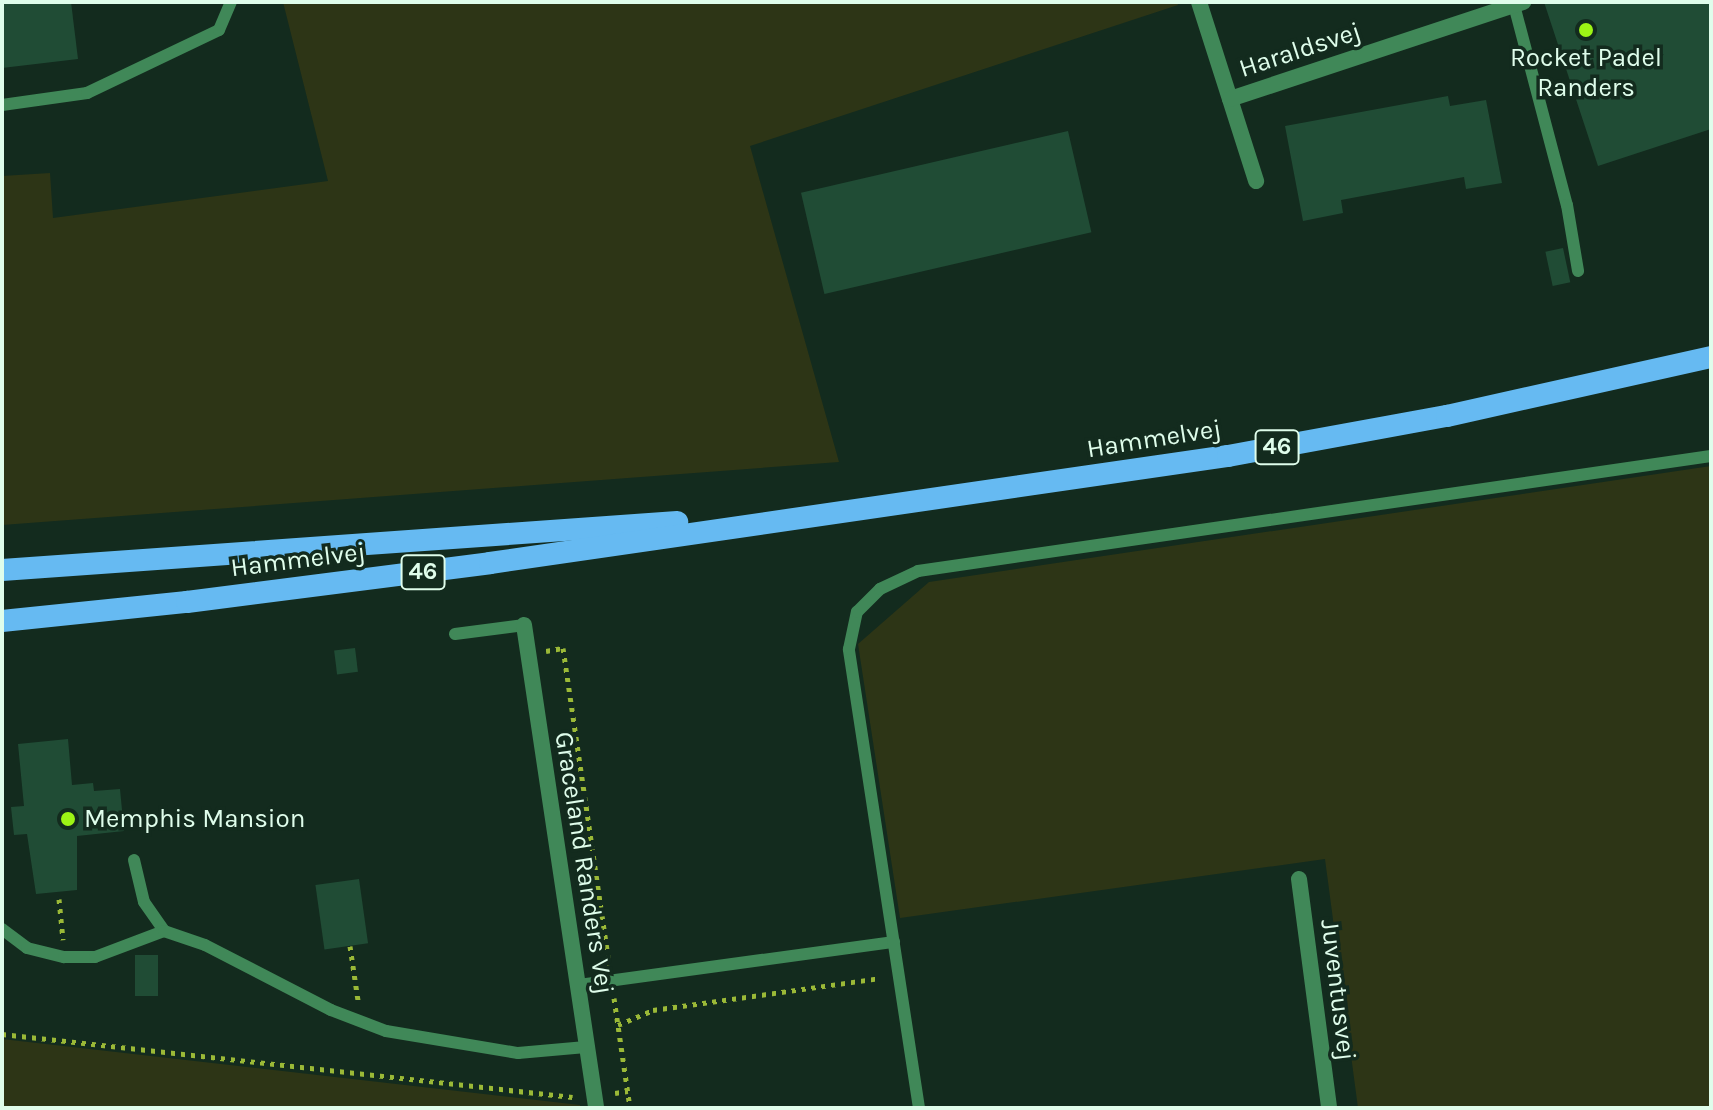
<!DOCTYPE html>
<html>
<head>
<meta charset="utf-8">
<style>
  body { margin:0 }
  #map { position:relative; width:1713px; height:1110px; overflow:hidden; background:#132b1e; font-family:Karla,sans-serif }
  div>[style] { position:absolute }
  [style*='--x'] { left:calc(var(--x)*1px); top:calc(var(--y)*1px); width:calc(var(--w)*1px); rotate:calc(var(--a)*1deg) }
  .green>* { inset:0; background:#2d3516 }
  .building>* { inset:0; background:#204c35; transform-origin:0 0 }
  .path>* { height:5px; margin-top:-2.5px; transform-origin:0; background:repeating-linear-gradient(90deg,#9bb937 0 4px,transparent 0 10px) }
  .service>* { height:12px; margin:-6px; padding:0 6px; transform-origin:6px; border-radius:6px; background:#408858 }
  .minor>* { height:16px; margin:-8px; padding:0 8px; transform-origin:8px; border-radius:8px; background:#408858 }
  .trunk>* { height:22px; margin:-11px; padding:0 11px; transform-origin:11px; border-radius:11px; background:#66baf2 }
  .dots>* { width:22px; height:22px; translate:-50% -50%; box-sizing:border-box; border:4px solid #132b1e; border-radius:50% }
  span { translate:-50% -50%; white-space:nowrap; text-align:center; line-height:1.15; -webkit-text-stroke:7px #132b1e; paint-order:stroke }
  .shield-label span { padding:2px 6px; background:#132b1e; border:2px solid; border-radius:6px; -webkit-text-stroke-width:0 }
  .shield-label { font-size:24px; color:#dffdeb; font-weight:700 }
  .street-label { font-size:26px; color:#dffdeb }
  .poi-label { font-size:26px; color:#dffdeb }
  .left { translate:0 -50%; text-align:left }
  .frame { position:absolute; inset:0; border:4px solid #dffdeb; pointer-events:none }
</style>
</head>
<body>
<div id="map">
  <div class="green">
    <i style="clip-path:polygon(283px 2px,1177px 2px,1178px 5px,750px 146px,839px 462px,2px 525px,2px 176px,50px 173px,53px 218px,328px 181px)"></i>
    <i style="clip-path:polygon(1711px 466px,1711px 1108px,1358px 1108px,1325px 859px,900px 918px,858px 644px,929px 582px)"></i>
    <i style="clip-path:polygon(2px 1039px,580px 1105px,580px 1108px,2px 1108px)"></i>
  </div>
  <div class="building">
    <i style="clip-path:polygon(2px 2px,71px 2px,78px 59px,2px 68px)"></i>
    <i style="clip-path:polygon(1544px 2px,1711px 2px,1711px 129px,1598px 166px)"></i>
    <i style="clip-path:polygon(1448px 96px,1450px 106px,1486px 100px,1502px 183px,1466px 189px,1464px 177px,1341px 200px,1343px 213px,1303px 221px,1285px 126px)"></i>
    <i style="left:1068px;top:131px;width:104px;height:274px;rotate:77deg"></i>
    <i style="left:1563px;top:248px;width:35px;height:18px;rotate:78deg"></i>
    <i style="left:355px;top:648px;width:24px;height:21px;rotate:83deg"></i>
    <i style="clip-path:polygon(68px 739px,72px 785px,93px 783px,94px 791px,120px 789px,124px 831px,77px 836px,77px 890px,36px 894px,27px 834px,14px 835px,11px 807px,24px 806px,18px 744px)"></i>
    <i style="left:359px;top:879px;width:65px;height:44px;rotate:82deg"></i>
    <i style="left:135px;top:955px;width:23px;height:41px"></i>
  </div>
  <div class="path">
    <i style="--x:546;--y:651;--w:17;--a:-10"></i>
    <i style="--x:563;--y:648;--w:320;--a:81.7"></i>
    <i style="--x:59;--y:899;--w:41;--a:84.4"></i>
    <i style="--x:350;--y:946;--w:55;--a:81.6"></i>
    <i style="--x:614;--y:998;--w:111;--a:81.7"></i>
    <i style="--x:618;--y:1025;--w:38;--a:-23"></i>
    <i style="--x:653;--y:1010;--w:229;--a:-8"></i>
    <i style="--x:2;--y:1034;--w:574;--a:6.3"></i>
    <i style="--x:615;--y:1093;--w:13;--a:-9"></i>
  </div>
  <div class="service">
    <i style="--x:1514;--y:5;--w:207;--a:75.2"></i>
    <i style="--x:1567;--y:205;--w:67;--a:80.5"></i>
    <i style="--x:2;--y:105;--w:86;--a:-8"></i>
    <i style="--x:87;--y:93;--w:146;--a:-25.5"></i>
    <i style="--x:219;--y:30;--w:30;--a:-67"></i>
    <i style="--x:455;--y:634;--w:70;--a:-7.4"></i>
    <i style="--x:134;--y:860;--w:43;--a:76.6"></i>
    <i style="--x:144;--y:902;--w:35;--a:55"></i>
    <i style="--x:2;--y:929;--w:31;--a:37"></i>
    <i style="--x:27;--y:948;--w:38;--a:14"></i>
    <i style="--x:64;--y:957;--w:31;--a:0"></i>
    <i style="--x:95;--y:957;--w:74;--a:-20.6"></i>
    <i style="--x:164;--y:931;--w:43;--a:18.9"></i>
    <i style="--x:205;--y:945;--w:142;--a:27.3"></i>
    <i style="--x:331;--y:1010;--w:59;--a:20.9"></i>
    <i style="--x:386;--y:1031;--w:134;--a:9.5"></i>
    <i style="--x:518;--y:1053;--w:68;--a:-5"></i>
    <i style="--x:579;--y:985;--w:318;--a:-7.8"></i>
    <i style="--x:919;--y:1108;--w:464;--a:-98.7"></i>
    <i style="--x:849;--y:649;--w:38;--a:-78"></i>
    <i style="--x:857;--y:612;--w:33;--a:-45"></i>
    <i style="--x:880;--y:589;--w:42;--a:-25.3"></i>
    <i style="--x:918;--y:571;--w:801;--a:-8.25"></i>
  </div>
  <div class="minor">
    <i style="--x:1199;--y:2;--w:188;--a:72.3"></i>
    <i style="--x:1230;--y:99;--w:309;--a:-18.3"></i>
    <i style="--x:524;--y:625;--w:488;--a:81.5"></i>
    <i style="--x:1299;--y:879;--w:231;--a:82.5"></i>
  </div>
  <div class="trunk">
    <i style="--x:2;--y:570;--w:677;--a:-4.07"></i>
    <i style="--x:2;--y:621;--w:186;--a:-5.9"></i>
    <i style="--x:187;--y:602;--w:305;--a:-7.3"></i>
    <i style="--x:490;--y:563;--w:746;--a:-8.25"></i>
    <i style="--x:1228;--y:456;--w:223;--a:-10.4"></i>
    <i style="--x:1447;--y:416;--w:271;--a:-12.6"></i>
  </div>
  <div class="dots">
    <i style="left:1586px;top:30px;background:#9cf415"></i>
    <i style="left:68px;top:819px;background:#9cf415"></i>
  </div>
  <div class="shield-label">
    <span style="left:1277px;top:447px">46</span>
    <span style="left:423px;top:572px">46</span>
  </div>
  <div class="street-label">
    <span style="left:1300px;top:50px;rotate:-18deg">Haraldsvej</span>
    <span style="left:1154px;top:439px;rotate:-9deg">Hammelvej</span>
    <span style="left:298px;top:560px;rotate:-7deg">Hammelvej</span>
    <span style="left:584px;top:863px;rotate:81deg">Graceland Randers Vej</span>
    <span style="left:1338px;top:990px;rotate:83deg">Juventusvej</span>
  </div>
  <div class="poi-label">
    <span style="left:1586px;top:73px">Rocket Padel<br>Randers</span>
    <span class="left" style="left:84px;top:819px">Memphis Mansion</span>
  </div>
  <div class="frame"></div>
</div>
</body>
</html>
